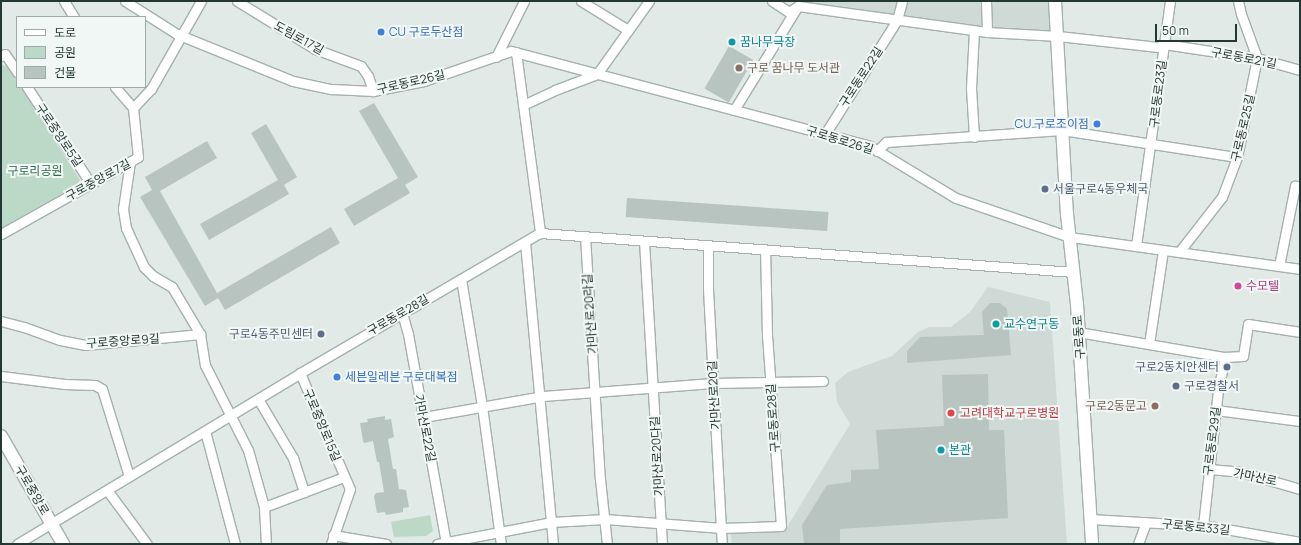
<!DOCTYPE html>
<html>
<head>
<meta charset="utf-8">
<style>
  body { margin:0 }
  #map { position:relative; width:1301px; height:545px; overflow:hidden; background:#e1eae7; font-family:Manrope,"Noto Sans KR",sans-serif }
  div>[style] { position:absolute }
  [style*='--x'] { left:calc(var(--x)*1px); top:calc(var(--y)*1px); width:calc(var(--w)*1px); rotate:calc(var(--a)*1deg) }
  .built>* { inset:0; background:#cfd9d6 }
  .green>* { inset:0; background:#bcd9c7 }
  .building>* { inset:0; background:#b7c4c0; transform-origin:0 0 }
  .roads { filter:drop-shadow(1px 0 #a4b1ae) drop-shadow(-1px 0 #a4b1ae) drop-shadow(0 1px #a4b1ae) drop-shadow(0 -1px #a4b1ae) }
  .street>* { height:9px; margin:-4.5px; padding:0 4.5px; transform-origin:4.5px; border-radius:4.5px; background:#fff }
  .secondary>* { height:12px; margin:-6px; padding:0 6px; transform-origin:6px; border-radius:6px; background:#fff }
  .dots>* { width:11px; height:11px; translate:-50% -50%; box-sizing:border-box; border:2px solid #f1f7f4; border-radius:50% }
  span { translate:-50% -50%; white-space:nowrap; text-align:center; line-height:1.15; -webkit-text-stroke:4px #f1f7f4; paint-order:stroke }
  .shop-label { font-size:12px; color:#366cbe }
  .left { translate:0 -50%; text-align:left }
  .right { translate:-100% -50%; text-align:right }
  .street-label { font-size:12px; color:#233835 }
  .culture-label { font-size:12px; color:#0d838f }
  .education-label { font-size:12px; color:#785e54 }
  .park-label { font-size:12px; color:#326a4e }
  .service-label { font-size:12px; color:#4e5e75 }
  .hotel-label { font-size:12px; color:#b23c85 }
  .health-label { font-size:12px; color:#be3a42 }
  .frame { position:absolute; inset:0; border:2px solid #233835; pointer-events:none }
  .legend { position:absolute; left:16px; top:16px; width:130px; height:72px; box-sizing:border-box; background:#f1f7f4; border:1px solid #9faba8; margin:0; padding:5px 7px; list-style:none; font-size:12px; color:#233835 }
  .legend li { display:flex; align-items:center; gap:8px; height:20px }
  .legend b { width:20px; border:1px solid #9faba8 }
  .scale { position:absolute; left:1155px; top:24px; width:82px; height:18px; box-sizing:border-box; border:2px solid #233835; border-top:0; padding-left:5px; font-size:12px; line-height:14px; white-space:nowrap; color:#233835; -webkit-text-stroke:3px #f1f7f4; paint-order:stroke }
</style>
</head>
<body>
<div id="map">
  <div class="built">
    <i style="clip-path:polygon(801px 1px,1052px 1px,1054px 30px,974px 31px,798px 6px)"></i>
    <i style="clip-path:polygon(988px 287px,1050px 302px,1067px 544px,732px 544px,731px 534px,784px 532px,850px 424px,837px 402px,835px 383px,848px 372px,892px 356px,918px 332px,929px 327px,951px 327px,970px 312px)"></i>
  </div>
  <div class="green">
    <i style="clip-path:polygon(1px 65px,7px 66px,17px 81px,17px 87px,21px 87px,80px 180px,76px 186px,1px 228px)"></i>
    <i style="clip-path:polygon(430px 515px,433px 531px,426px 536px,394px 537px,391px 522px)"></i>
  </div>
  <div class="building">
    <i style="left:729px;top:46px;width:28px;height:49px;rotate:30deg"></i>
    <i style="clip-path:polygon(374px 103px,418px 177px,405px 185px,410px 193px,354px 226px,344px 209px,398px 178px,359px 111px)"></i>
    <i style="clip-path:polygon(266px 124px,297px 177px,284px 185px,289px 194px,209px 240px,200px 224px,278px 180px,251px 133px)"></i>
    <i style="clip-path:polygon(207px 141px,217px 158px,160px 191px,217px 293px,331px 227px,340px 243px,225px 310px,218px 298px,205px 306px,140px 197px,152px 190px,145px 177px)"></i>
    <i style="left:627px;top:198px;width:202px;height:19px;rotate:4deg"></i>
    <i style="clip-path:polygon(990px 303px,1000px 303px,1007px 309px,1011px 355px,907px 363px,907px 351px,920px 337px,984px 335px,982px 312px)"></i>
    <i style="clip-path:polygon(988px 374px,989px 430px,1004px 430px,1008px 518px,840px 529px,840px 544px,804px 544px,802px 525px,827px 485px,851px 482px,851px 470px,879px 469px,876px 430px,944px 426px,942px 375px)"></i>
    <i style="clip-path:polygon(385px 416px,385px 420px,391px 419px,394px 437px,388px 439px,393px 469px,396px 469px,399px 489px,406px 490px,409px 507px,403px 508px,403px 512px,386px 515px,385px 512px,377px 513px,374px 496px,376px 493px,384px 492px,379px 462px,377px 462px,373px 441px,364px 443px,363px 441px,360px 423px,368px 422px,367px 419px)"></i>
  </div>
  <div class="roads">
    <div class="street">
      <i style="--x:64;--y:1;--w:19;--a:58"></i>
      <i style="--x:125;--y:1;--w:62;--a:32.4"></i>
      <i style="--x:177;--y:34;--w:125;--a:22.1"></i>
      <i style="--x:293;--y:81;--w:40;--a:12"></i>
      <i style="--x:332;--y:89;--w:41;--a:2.8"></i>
      <i style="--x:373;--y:91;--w:52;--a:-11.1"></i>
      <i style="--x:424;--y:81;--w:92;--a:-19"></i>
      <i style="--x:511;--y:51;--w:371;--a:14.8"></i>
      <i style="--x:870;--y:146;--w:100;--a:31.2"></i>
      <i style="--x:956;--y:198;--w:120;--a:18.9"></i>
      <i style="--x:1070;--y:237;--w:232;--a:7.9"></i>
      <i style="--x:237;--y:1;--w:92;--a:31.6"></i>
      <i style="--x:315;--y:49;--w:49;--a:20.3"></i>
      <i style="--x:361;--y:66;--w:12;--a:55"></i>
      <i style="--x:368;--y:76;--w:16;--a:72"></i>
      <i style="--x:581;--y:1;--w:55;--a:31.7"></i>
      <i style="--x:772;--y:1;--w:20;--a:33"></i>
      <i style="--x:789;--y:12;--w:11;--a:-34"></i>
      <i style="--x:798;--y:6;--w:191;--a:7.8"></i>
      <i style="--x:987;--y:32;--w:71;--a:3.2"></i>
      <i style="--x:1058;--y:36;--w:101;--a:6.3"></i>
      <i style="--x:1158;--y:47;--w:7;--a:-27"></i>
      <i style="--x:1164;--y:44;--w:94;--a:8.6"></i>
      <i style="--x:1257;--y:58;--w:45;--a:15.6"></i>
      <i style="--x:986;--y:1;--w:31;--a:88"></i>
      <i style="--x:516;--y:52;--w:183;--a:82.4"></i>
      <i style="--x:1;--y:56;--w:4;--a:-27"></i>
      <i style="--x:5;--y:54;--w:22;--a:56"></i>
      <i style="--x:496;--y:57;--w:63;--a:-63.4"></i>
      <i style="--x:27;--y:87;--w:116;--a:56.6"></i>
      <i style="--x:115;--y:87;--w:28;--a:49"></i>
      <i style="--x:523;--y:105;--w:35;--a:-25"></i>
      <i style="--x:555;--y:90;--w:45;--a:-20.9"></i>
      <i style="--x:597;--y:74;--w:90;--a:-54.5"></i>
      <i style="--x:734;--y:110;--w:121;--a:-58.5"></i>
      <i style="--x:825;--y:134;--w:135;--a:-57.7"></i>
      <i style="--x:897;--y:20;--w:20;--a:-75"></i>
      <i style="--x:974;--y:137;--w:49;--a:-93.5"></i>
      <i style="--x:971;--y:88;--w:57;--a:-87"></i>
      <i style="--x:877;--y:151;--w:13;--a:-45"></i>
      <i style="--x:886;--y:142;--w:176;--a:-3.9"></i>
      <i style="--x:1062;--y:130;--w:177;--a:8.8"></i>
      <i style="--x:130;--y:162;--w:48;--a:98.5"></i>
      <i style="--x:123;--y:209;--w:19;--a:81"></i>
      <i style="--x:126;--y:228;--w:43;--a:65.2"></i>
      <i style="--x:144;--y:267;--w:13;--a:45"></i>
      <i style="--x:153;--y:276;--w:22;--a:30"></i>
      <i style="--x:172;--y:287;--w:55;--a:59.2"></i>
      <i style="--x:200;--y:334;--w:31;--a:81"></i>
      <i style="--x:205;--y:365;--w:95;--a:63.2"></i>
      <i style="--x:248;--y:450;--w:59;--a:74.3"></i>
      <i style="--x:264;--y:507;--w:37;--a:87"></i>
      <i style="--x:1;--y:234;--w:157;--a:-29.3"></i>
      <i style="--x:138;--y:157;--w:49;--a:-95.8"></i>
      <i style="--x:133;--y:108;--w:26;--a:-47"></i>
      <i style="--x:151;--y:89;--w:101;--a:-60.4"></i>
      <i style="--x:585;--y:236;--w:243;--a:86.5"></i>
      <i style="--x:600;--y:479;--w:65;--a:83.9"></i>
      <i style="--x:644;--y:241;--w:304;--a:86.6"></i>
      <i style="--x:525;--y:242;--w:303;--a:84.7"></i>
      <i style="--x:708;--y:245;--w:44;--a:90"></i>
      <i style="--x:708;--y:289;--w:255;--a:86.9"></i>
      <i style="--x:1136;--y:246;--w:247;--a:-82.1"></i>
      <i style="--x:1179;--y:252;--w:70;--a:-52"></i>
      <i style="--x:1222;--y:197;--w:43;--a:-69.4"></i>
      <i style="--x:1237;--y:157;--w:101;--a:-78.6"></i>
      <i style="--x:1257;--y:58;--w:47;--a:-110"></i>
      <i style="--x:1241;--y:14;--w:13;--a:-103"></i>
      <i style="--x:1279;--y:266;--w:82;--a:-78.7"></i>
      <i style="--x:1295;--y:186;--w:5;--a:0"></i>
      <i style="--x:461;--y:279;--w:129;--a:80.6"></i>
      <i style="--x:482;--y:406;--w:139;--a:82.2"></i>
      <i style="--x:402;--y:313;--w:22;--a:74"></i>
      <i style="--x:408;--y:334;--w:213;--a:79.7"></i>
      <i style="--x:1;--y:321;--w:24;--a:15"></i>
      <i style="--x:24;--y:327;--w:38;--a:20"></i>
      <i style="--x:60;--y:340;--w:26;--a:11"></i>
      <i style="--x:86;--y:345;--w:115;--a:-5.5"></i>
      <i style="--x:1078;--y:332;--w:149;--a:9.7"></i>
      <i style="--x:1225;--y:357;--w:18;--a:-3"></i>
      <i style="--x:1243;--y:356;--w:32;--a:-81"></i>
      <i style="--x:1248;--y:324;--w:53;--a:8.7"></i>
      <i style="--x:1149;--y:344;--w:95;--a:-81.5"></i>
      <i style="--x:300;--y:373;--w:126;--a:66.7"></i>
      <i style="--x:350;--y:489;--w:58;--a:109.1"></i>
      <i style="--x:1;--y:376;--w:64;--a:7.2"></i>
      <i style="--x:64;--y:384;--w:31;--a:2"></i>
      <i style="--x:95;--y:385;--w:8;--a:30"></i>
      <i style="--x:102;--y:389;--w:91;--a:72.8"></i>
      <i style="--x:258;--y:399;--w:69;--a:59.3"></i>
      <i style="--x:293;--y:458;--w:36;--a:72"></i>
      <i style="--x:1216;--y:410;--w:85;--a:7.5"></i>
      <i style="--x:424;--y:417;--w:121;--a:-10"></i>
      <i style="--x:543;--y:396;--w:170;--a:-4.4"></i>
      <i style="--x:713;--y:383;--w:110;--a:-1"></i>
      <i style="--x:205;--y:431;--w:117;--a:75.1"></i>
      <i style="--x:1209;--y:469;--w:32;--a:5"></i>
      <i style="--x:1241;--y:472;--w:61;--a:16.1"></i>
      <i style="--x:107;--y:490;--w:67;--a:53.5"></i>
      <i style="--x:264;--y:507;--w:85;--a:-20.6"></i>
      <i style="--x:1090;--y:519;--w:119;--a:3.4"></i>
      <i style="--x:1209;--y:526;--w:92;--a:10"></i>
      <i style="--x:1203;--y:526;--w:137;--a:-83.7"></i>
      <i style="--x:1218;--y:390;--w:34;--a:-78"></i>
      <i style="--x:333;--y:535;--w:54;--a:9.6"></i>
      <i style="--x:17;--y:544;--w:331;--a:-31.1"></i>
      <i style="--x:300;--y:373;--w:278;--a:-30.3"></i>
      <i style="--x:540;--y:233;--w:534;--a:4.18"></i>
      <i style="--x:437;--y:544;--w:116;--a:-10.9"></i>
      <i style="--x:551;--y:522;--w:54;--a:-3.2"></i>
      <i style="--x:605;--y:519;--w:117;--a:4.4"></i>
      <i style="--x:722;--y:528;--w:59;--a:-1.9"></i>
      <i style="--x:781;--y:526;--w:192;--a:-94.2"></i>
      <i style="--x:767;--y:335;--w:85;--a:-91.3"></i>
      <i style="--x:1138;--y:544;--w:23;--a:-70"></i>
    </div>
    <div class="secondary">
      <i style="--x:1055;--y:1;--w:213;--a:86.8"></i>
      <i style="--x:1067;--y:214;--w:91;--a:83.7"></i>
      <i style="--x:1077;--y:304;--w:240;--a:86.4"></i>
      <i style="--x:1;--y:436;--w:125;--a:60.1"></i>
    </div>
  </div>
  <div class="dots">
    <i style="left:381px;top:32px;background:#3f7fe0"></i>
    <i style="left:732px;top:42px;background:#0f9aa8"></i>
    <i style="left:739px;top:68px;background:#8d6e63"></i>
    <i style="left:1097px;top:124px;background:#3f7fe0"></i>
    <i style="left:1045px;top:189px;background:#5c6f8a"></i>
    <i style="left:1238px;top:286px;background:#d1479c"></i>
    <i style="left:996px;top:324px;background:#0f9aa8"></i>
    <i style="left:321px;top:334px;background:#5c6f8a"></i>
    <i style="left:1227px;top:367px;background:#5c6f8a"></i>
    <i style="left:337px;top:377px;background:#3f7fe0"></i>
    <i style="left:1176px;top:386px;background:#5c6f8a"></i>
    <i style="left:1155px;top:406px;background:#8d6e63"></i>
    <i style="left:951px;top:413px;background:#e0444e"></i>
    <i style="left:941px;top:450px;background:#0f9aa8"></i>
  </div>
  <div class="shop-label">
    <span class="left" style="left:389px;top:32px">CU 구로두산점</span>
    <span class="right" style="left:1089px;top:124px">CU 구로조이점</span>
    <span class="left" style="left:345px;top:377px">세븐일레븐 구로대복점</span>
  </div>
  <div class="street-label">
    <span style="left:299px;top:38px;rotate:29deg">도림로17길</span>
    <span style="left:1244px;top:58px;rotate:11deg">구로동로21길</span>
    <span style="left:861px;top:77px;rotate:-57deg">구로동로22길</span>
    <span style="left:411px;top:82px;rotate:-13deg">구로동로26길</span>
    <span style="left:1158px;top:94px;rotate:-83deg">구로동로23길</span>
    <span style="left:1243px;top:128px;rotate:-77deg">구로동로25길</span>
    <span style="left:59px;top:135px;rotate:56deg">구로중앙로5길</span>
    <span style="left:840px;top:140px;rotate:17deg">구로동로26길</span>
    <span style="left:98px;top:180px;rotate:-29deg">구로중앙로7길</span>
    <span style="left:590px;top:314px;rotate:-94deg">가마산로20라길</span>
    <span style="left:398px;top:315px;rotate:-30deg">구로동로28길</span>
    <span style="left:1079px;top:337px;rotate:-94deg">구로동로</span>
    <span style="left:123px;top:341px;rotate:-4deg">구로중앙로9길</span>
    <span style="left:714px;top:395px;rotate:-93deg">가마산로20길</span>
    <span style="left:773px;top:418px;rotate:-94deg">구로동로28길</span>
    <span style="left:322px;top:425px;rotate:67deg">구로중앙로15길</span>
    <span style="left:425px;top:428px;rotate:79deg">가마산로22길</span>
    <span style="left:1212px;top:441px;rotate:-83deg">구로동로29길</span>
    <span style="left:657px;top:456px;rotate:-93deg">가마산로20다길</span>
    <span style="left:1255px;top:477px;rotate:12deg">가마산로</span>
    <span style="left:32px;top:490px;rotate:60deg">구로중앙로</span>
    <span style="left:1196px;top:527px;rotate:6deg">구로동로33길</span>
  </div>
  <div class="culture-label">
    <span class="left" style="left:740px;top:42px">꿈나무극장</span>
    <span class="left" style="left:1004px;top:324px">교수연구동</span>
    <span class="left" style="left:949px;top:450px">본관</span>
  </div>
  <div class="education-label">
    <span class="left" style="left:747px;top:68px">구로 꿈나무 도서관</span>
    <span class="right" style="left:1147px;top:406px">구로2동문고</span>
  </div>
  <div class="park-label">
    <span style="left:35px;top:171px">구로리공원</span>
  </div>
  <div class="service-label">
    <span class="left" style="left:1053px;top:189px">서울구로4동우체국</span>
    <span class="right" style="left:313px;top:334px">구로4동주민센터</span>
    <span class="right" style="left:1219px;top:367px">구로2동치안센터</span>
    <span class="left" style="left:1184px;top:386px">구로경찰서</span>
  </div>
  <div class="hotel-label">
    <span class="left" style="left:1246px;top:286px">수모텔</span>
  </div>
  <div class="health-label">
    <span class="left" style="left:960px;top:413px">고려대학교구로병원</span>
  </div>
  <div class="frame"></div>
  <ul class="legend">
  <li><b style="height:5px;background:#fff"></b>도로</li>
  <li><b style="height:11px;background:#bcd9c7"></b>공원</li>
  <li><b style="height:11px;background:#b7c4c0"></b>건물</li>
  </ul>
  <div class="scale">50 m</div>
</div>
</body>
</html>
